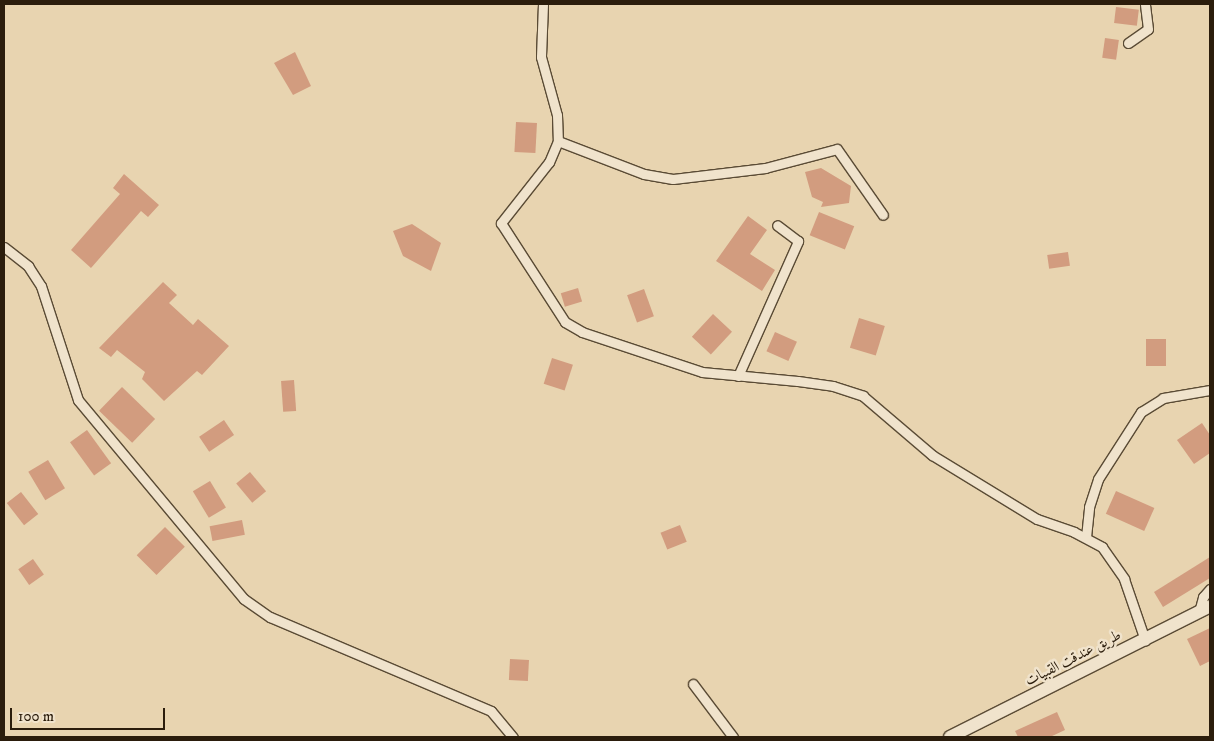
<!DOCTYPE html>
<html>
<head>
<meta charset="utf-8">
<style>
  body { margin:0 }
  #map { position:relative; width:1214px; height:741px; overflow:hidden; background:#e8d4b0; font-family:"IM FELL DW Pica",Amiri,serif }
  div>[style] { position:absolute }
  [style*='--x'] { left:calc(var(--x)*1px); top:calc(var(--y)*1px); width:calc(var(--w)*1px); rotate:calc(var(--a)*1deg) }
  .building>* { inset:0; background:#d29c7f; transform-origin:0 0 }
  .roads { filter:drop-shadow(1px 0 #5a4b35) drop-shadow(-1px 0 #5a4b35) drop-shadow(0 1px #5a4b35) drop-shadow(0 -1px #5a4b35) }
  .minor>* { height:9px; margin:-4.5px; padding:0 4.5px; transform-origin:4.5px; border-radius:4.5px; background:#f0e3cc }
  .secondary>* { height:12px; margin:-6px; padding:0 6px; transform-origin:6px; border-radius:6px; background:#f0e3cc }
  span { translate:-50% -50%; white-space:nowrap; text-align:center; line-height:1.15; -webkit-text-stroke:5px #f0e3cc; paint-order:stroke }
  .street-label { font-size:15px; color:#2b1d0c }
  .frame { position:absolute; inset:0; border:5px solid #2b1d0c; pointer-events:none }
  .scale { position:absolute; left:10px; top:708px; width:155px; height:22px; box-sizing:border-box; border:2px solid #2b1d0c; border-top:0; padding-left:6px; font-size:15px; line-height:18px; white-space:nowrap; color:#2b1d0c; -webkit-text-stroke:4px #f0e3cc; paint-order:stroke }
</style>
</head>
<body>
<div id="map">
  <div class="building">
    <i style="left:1116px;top:7px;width:23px;height:16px;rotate:7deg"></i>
    <i style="left:1105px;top:38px;width:14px;height:20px;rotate:8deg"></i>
    <i style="clip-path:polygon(295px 52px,311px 86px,293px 95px,274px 63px)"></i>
    <i style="left:516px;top:122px;width:21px;height:30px;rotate:3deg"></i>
    <i style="clip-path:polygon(821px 168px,851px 186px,849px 203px,821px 207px,823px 202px,812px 197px,805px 172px)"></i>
    <i style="clip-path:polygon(124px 174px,159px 205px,148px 217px,141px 211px,91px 268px,71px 250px,120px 194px,113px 188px)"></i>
    <i style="left:819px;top:212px;width:38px;height:25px;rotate:22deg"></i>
    <i style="clip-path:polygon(748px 216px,767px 230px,750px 254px,775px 270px,762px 291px,716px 261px)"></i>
    <i style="clip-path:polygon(412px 224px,441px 243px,431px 271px,403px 256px,393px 231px)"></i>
    <i style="left:1068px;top:252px;width:14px;height:21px;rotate:82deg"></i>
    <i style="clip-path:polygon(163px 282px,177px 295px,169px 303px,193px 325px,198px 319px,229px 346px,202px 375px,197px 371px,164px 401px,142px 379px,145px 372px,117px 350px,111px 357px,99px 348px)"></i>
    <i style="left:578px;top:288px;width:14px;height:18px;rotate:73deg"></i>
    <i style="left:644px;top:289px;width:29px;height:18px;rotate:70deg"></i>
    <i style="left:713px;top:314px;width:26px;height:31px;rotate:43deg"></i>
    <i style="left:859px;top:318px;width:27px;height:31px;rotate:17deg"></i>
    <i style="left:775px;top:332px;width:24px;height:21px;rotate:24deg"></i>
    <i style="left:1146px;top:339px;width:20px;height:27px"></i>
    <i style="left:552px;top:358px;width:22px;height:27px;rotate:18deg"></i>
    <i style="left:294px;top:380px;width:31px;height:13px;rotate:86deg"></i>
    <i style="left:122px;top:387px;width:46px;height:33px;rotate:44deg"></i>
    <i style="left:224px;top:420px;width:18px;height:30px;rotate:56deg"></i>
    <i style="clip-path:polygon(1202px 423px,1210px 435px,1210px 453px,1194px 464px,1177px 440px)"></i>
    <i style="left:87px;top:430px;width:41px;height:21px;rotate:54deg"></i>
    <i style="left:48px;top:460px;width:33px;height:23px;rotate:59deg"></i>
    <i style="left:250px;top:472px;width:25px;height:18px;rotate:50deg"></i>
    <i style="left:210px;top:481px;width:31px;height:20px;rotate:59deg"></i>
    <i style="left:1116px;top:491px;width:42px;height:25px;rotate:24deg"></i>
    <i style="left:21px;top:492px;width:28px;height:18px;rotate:52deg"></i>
    <i style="left:242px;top:520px;width:15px;height:33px;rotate:79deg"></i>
    <i style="left:680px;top:525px;width:18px;height:21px;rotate:68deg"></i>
    <i style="left:165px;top:527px;width:28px;height:40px;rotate:45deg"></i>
    <i style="clip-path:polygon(1210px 557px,1210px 578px,1163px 607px,1154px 592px)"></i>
    <i style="left:33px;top:559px;width:19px;height:18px;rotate:55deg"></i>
    <i style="clip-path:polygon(1210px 628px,1210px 661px,1200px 666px,1187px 639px)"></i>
    <i style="left:510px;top:659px;width:19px;height:21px;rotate:3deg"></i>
    <i style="clip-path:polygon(1057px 712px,1065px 730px,1050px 737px,1018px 737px,1015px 731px)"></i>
  </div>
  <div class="roads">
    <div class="minor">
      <i style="--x:543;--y:4;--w:53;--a:92.2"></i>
      <i style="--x:541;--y:57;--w:60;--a:74.6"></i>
      <i style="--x:557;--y:115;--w:26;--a:88"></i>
      <i style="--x:558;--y:141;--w:23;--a:113"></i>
      <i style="--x:549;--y:162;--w:78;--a:128.2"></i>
      <i style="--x:501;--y:223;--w:118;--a:57.1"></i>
      <i style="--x:565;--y:322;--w:20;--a:30"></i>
      <i style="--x:582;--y:332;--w:126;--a:18.4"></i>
      <i style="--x:702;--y:372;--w:96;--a:5.4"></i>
      <i style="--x:798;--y:381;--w:35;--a:8"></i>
      <i style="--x:833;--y:386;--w:32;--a:18"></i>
      <i style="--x:863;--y:396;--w:91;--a:40.5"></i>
      <i style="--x:932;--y:455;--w:123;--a:31.4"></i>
      <i style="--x:1037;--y:519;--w:39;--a:19"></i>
      <i style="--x:1074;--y:532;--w:32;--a:28"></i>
      <i style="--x:1102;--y:547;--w:39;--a:55"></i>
      <i style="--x:1124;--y:579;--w:65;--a:71"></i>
      <i style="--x:1128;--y:43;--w:24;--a:-35"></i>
      <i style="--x:1148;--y:29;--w:25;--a:-97"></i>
      <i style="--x:558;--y:141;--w:92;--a:21"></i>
      <i style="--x:644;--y:174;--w:29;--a:10"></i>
      <i style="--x:673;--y:179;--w:93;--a:-6.8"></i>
      <i style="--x:765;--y:168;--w:74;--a:-14.8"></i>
      <i style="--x:837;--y:149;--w:80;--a:55.1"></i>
      <i style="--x:4;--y:247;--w:31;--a:38"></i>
      <i style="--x:28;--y:266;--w:24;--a:57"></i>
      <i style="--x:41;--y:286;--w:120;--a:72"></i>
      <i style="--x:78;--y:400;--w:259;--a:50.2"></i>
      <i style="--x:244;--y:599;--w:32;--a:35"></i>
      <i style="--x:270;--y:617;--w:240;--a:23"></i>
      <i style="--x:491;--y:711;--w:34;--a:50"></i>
      <i style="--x:738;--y:376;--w:148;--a:-66"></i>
      <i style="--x:798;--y:241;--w:26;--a:-143"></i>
      <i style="--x:1086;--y:537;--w:30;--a:-84"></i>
      <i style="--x:1089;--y:507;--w:29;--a:-72"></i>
      <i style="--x:1098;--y:479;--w:80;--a:-57.3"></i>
      <i style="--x:1141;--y:412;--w:26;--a:-32"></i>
      <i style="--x:1163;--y:398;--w:48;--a:-9.7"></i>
      <i style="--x:1199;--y:612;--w:16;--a:-75"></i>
      <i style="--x:1203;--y:597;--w:11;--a:-49"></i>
      <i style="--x:693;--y:684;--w:66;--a:53"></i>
    </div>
    <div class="secondary">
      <i style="--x:950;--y:737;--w:291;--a:-26.7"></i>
    </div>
  </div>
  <div class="street-label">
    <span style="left:1073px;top:658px;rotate:-27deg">طريق عندقت القبيات</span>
  </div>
  <div class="frame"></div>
  <div class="scale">100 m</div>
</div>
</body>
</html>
